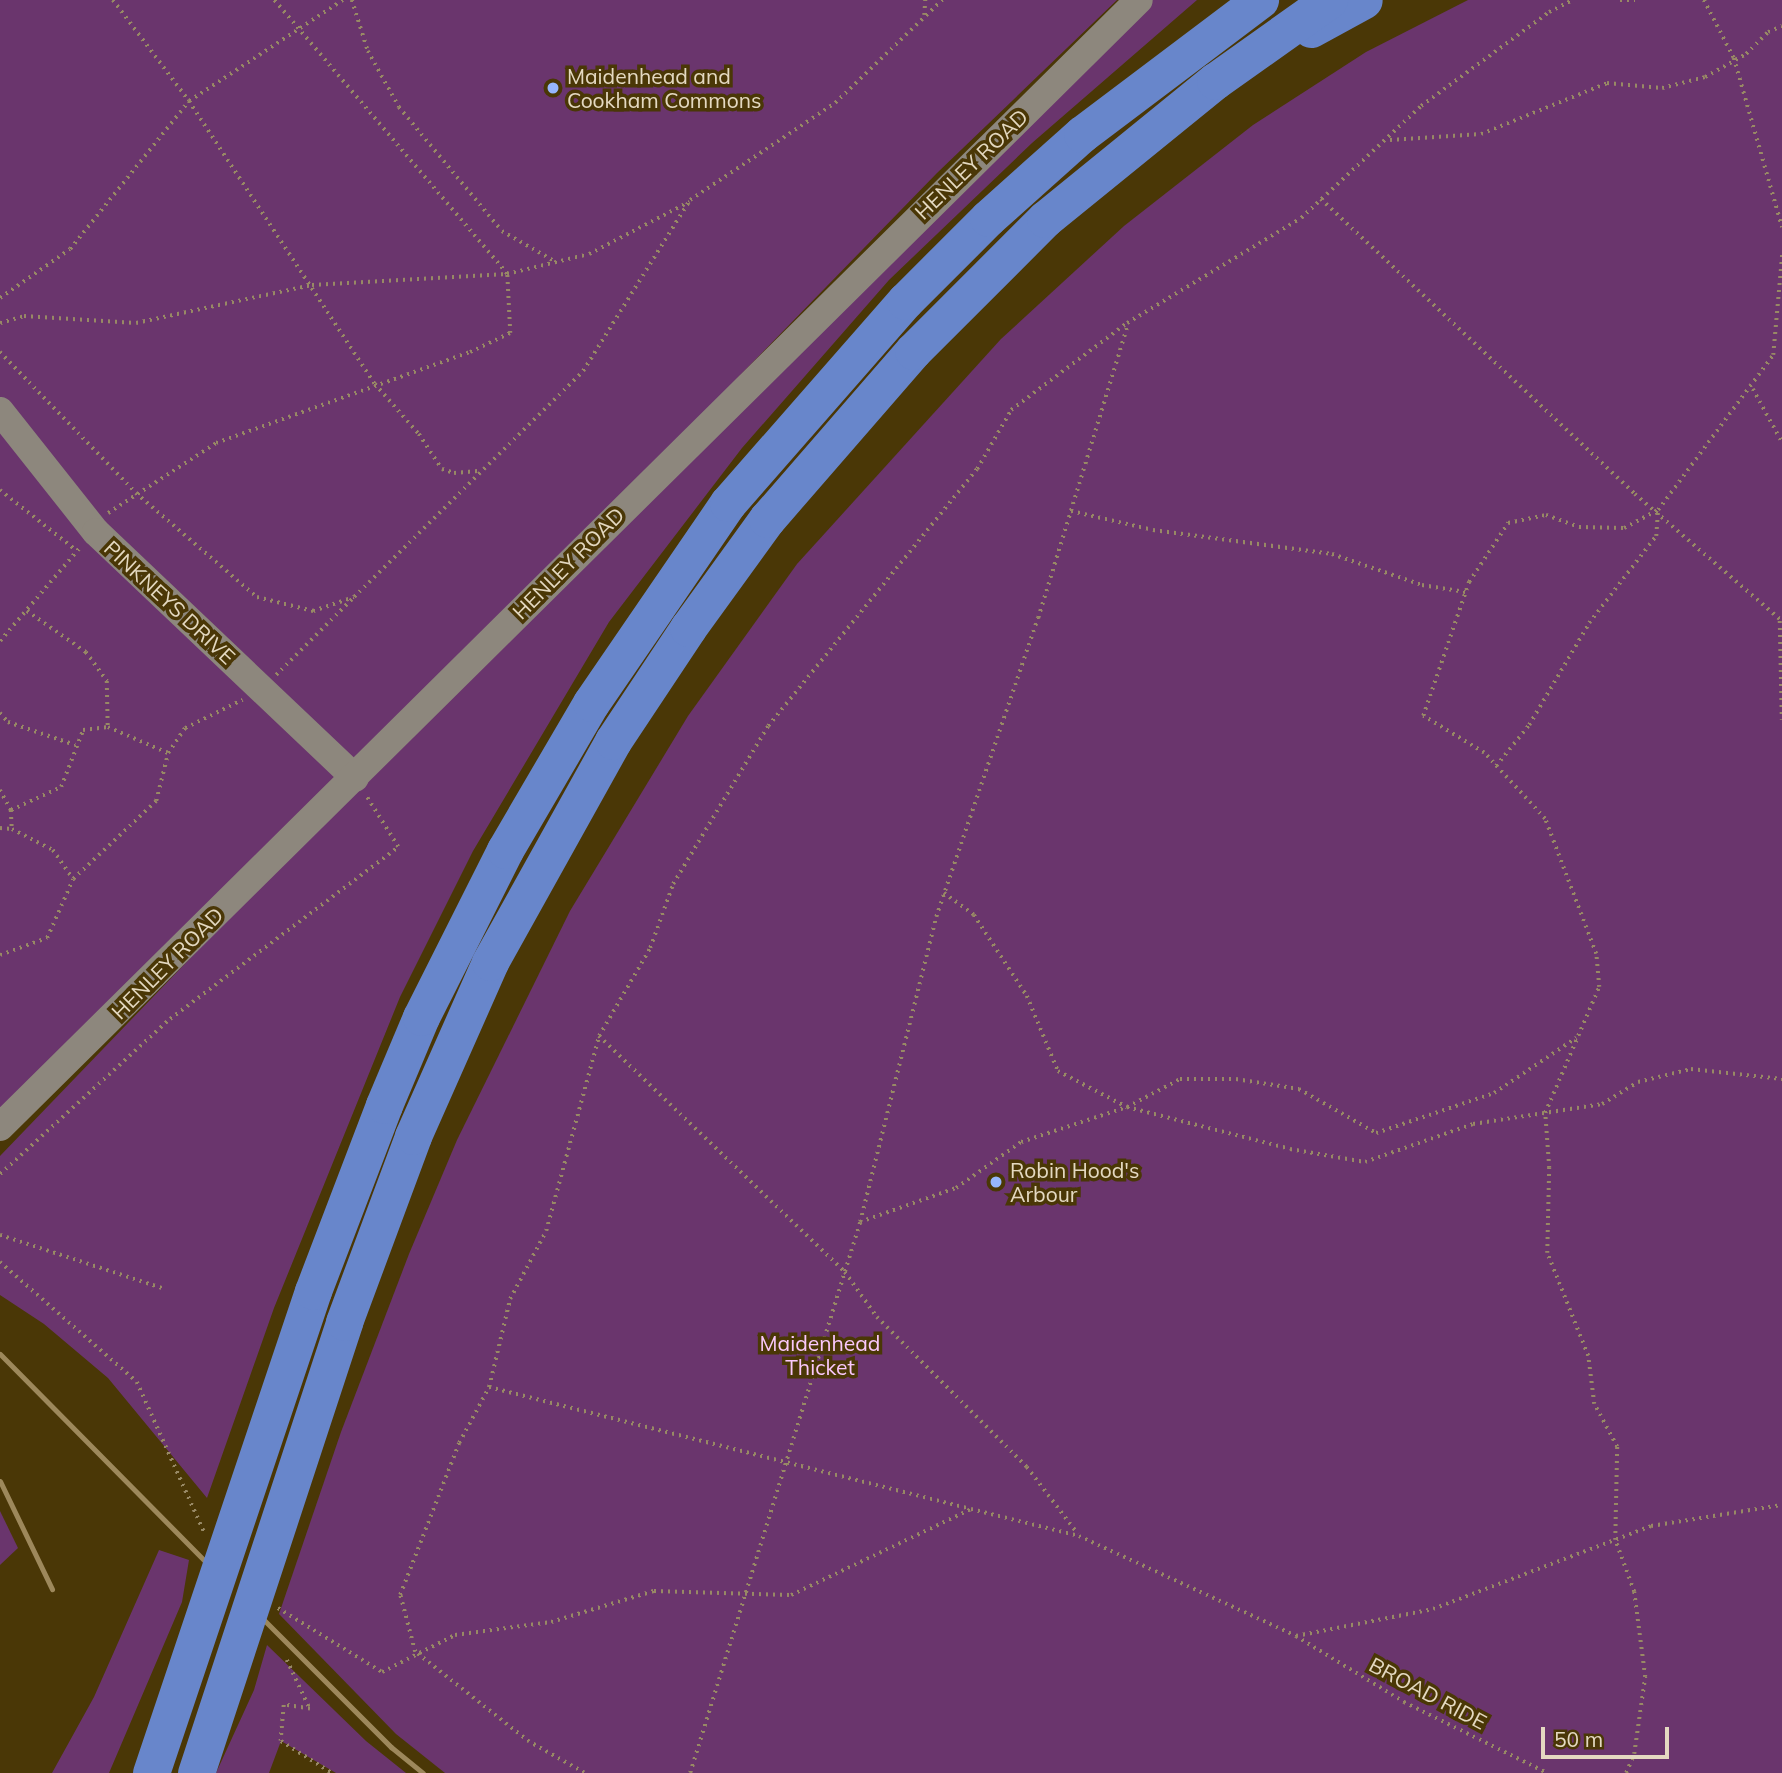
<!DOCTYPE html>
<html>
<head>
<meta charset="utf-8">
<style>
  body { margin:0 }
  #map { position:relative; width:1782px; height:1773px; overflow:hidden; background:#4a3706; font-family:Mulish,sans-serif }
  div>[style] { position:absolute }
  [style*='--x'] { left:calc(var(--x)*1px); top:calc(var(--y)*1px); width:calc(var(--w)*1px); rotate:calc(var(--a)*1deg) }
  .green>* { inset:0; background:#6a356d }
  .path>* { height:3.5px; margin-top:-1.75px; transform-origin:0; background:repeating-linear-gradient(90deg,#988965 0 2px,transparent 0 7px) }
  .lane>* { height:5px; margin:-2.5px; padding:0 2.5px; transform-origin:2.5px; border-radius:2.5px; background:#9d885b }
  .secondary>* { height:28px; margin:-14px; padding:0 14px; transform-origin:14px; border-radius:14px; background:#8d877d }
  .highway>* { height:37px; margin:-18.5px; padding:0 18.5px; transform-origin:18.5px; border-radius:18.5px; background:#6886cb }
  .dots>* { width:19px; height:19px; translate:-50% -50%; box-sizing:border-box; border:4px solid #4a3706; border-radius:50% }
  span { translate:-50% -50%; white-space:nowrap; text-align:center; line-height:1.15; -webkit-text-stroke:7px #4a3706; paint-order:stroke }
  .poi-label { font-size:21px; color:#e4d9c1 }
  .left { translate:0 -50%; text-align:left }
  .street-label { font-size:21px; color:#e4d9c1 }
  .park-label { font-size:21px; color:#fac8fc }
  .scale { position:absolute; left:1541px; top:1727px; width:128px; height:32px; box-sizing:border-box; border:4px solid #e4d9c1; border-top:0; padding-left:9px; font-size:21px; line-height:24px; white-space:nowrap; color:#e4d9c1; -webkit-text-stroke:5px #4a3706; paint-order:stroke }
</style>
</head>
<body>
<div id="map">
  <div class="green">
    <i style="clip-path:polygon(0 0,1117px 0,937px 173px,681px 436px,0 1114px)"></i>
    <i style="clip-path:polygon(1151px 0,1197px 0,1032px 143px,889px 280px,742px 448px,609px 622px,473px 851px,400px 997px,274px 1308px,207px 1498px,108px 1378px,44px 1324px,0 1295px,0 1156px,254px 892px)"></i>
    <i style="clip-path:polygon(1468px 0,1782px 0,1782px 1773px,445px 1773px,396px 1734px,279px 1614px,341px 1432px,409px 1254px,457px 1140px,570px 911px,688px 716px,797px 564px,1001px 339px,1124px 226px,1253px 125px,1366px 52px)"></i>
    <i style="clip-path:polygon(0 1511px,18px 1548px,0 1565px)"></i>
    <i style="clip-path:polygon(159px 1550px,189px 1560px,182px 1602px,109px 1773px,52px 1773px,94px 1697px)"></i>
    <i style="clip-path:polygon(267px 1645px,366px 1741px,406px 1773px,336px 1773px,281px 1741px,269px 1773px,216px 1773px,254px 1690px)"></i>
  </div>
  <div class="path">
    <i style="--x:113;--y:0;--w:126;--a:53"></i>
    <i style="--x:189;--y:101;--w:339;--a:56.7"></i>
    <i style="--x:375;--y:384;--w:67;--a:48.7"></i>
    <i style="--x:419;--y:434;--w:42;--a:56.7"></i>
    <i style="--x:442;--y:469;--w:13;--a:18"></i>
    <i style="--x:454;--y:473;--w:24;--a:-5"></i>
    <i style="--x:352;--y:0;--w:53;--a:72.6"></i>
    <i style="--x:368;--y:51;--w:64;--a:61"></i>
    <i style="--x:399;--y:107;--w:161;--a:50.3"></i>
    <i style="--x:502;--y:231;--w:62;--a:29.9"></i>
    <i style="--x:1620;--y:0;--w:15;--a:0"></i>
    <i style="--x:1704;--y:0;--w:65;--a:62.7"></i>
    <i style="--x:1734;--y:58;--w:176;--a:74.1"></i>
    <i style="--x:924;--y:15;--w:15;--a:-86"></i>
    <i style="--x:1390;--y:140;--w:91;--a:-3.8"></i>
    <i style="--x:1481;--y:134;--w:136;--a:-22"></i>
    <i style="--x:1607;--y:83;--w:55;--a:5.2"></i>
    <i style="--x:1662;--y:88;--w:44;--a:-14.3"></i>
    <i style="--x:1705;--y:77;--w:47;--a:-29.3"></i>
    <i style="--x:1746;--y:54;--w:31;--a:-45"></i>
    <i style="--x:1768;--y:32;--w:15;--a:-23"></i>
    <i style="--x:1321;--y:199;--w:431;--a:43.2"></i>
    <i style="--x:1635;--y:494;--w:194;--a:40.8"></i>
    <i style="--x:0;--y:298;--w:85;--a:-35"></i>
    <i style="--x:70;--y:249;--w:190;--a:-51.2"></i>
    <i style="--x:189;--y:101;--w:184;--a:-33.3"></i>
    <i style="--x:0;--y:323;--w:25;--a:-16"></i>
    <i style="--x:24;--y:316;--w:112;--a:3.6"></i>
    <i style="--x:136;--y:323;--w:180;--a:-12.2"></i>
    <i style="--x:312;--y:285;--w:195;--a:-3.2"></i>
    <i style="--x:507;--y:274;--w:84;--a:-13.7"></i>
    <i style="--x:589;--y:254;--w:113;--a:-27.5"></i>
    <i style="--x:0;--y:352;--w:196;--a:46"></i>
    <i style="--x:136;--y:493;--w:160;--a:40.7"></i>
    <i style="--x:257;--y:597;--w:58;--a:14"></i>
    <i style="--x:313;--y:611;--w:43;--a:-18.9"></i>
    <i style="--x:354;--y:597;--w:322;--a:-44.6"></i>
    <i style="--x:583;--y:371;--w:202;--a:-58"></i>
    <i style="--x:690;--y:200;--w:174;--a:-33.8"></i>
    <i style="--x:835;--y:103;--w:149;--a:-43.9"></i>
    <i style="--x:1753;--y:389;--w:60;--a:61.3"></i>
    <i style="--x:0;--y:490;--w:97;--a:38.3"></i>
    <i style="--x:1071;--y:511;--w:84;--a:13"></i>
    <i style="--x:1153;--y:530;--w:181;--a:7.6"></i>
    <i style="--x:1332;--y:554;--w:95;--a:19"></i>
    <i style="--x:1422;--y:585;--w:44;--a:9.2"></i>
    <i style="--x:108;--y:513;--w:129;--a:-32.9"></i>
    <i style="--x:216;--y:443;--w:270;--a:-19.7"></i>
    <i style="--x:470;--y:352;--w:44;--a:-25.4"></i>
    <i style="--x:510;--y:333;--w:59;--a:-92.9"></i>
    <i style="--x:507;--y:274;--w:360;--a:-130.4"></i>
    <i style="--x:27;--y:611;--w:72;--a:34.8"></i>
    <i style="--x:86;--y:652;--w:36;--a:54"></i>
    <i style="--x:107;--y:681;--w:46;--a:88.8"></i>
    <i style="--x:1780;--y:621;--w:99;--a:88.8"></i>
    <i style="--x:0;--y:641;--w:125;--a:-49.5"></i>
    <i style="--x:276;--y:675;--w:107;--a:-45"></i>
    <i style="--x:0;--y:713;--w:12;--a:48"></i>
    <i style="--x:8;--y:722;--w:71;--a:18.9"></i>
    <i style="--x:1496;--y:766;--w:53;--a:-51.2"></i>
    <i style="--x:1529;--y:725;--w:118;--a:-59.5"></i>
    <i style="--x:1589;--y:623;--w:110;--a:-52.4"></i>
    <i style="--x:1656;--y:536;--w:26;--a:-86"></i>
    <i style="--x:0;--y:790;--w:23;--a:61"></i>
    <i style="--x:11;--y:810;--w:19;--a:87"></i>
    <i style="--x:11;--y:810;--w:55;--a:-24.7"></i>
    <i style="--x:61;--y:787;--w:61;--a:-68.9"></i>
    <i style="--x:83;--y:730;--w:25;--a:-7"></i>
    <i style="--x:108;--y:727;--w:65;--a:23.4"></i>
    <i style="--x:0;--y:828;--w:12;--a:5"></i>
    <i style="--x:12;--y:829;--w:46;--a:27.1"></i>
    <i style="--x:53;--y:850;--w:35;--a:55"></i>
    <i style="--x:944;--y:893;--w:37;--a:36"></i>
    <i style="--x:974;--y:915;--w:97;--a:56.8"></i>
    <i style="--x:1027;--y:996;--w:81;--a:67.5"></i>
    <i style="--x:1058;--y:1071;--w:78;--a:27.6"></i>
    <i style="--x:1127;--y:1107;--w:168;--a:14.4"></i>
    <i style="--x:1290;--y:1149;--w:76;--a:9.8"></i>
    <i style="--x:1365;--y:1162;--w:114;--a:-19.4"></i>
    <i style="--x:1473;--y:1124;--w:131;--a:-8.8"></i>
    <i style="--x:1602;--y:1104;--w:42;--a:-31.4"></i>
    <i style="--x:1638;--y:1082;--w:55;--a:-13.8"></i>
    <i style="--x:1691;--y:1069;--w:92;--a:6.3"></i>
    <i style="--x:0;--y:955;--w:50;--a:-19.9"></i>
    <i style="--x:47;--y:938;--w:64;--a:-66.2"></i>
    <i style="--x:73;--y:879;--w:114;--a:-43.2"></i>
    <i style="--x:156;--y:801;--w:49;--a:-76"></i>
    <i style="--x:168;--y:753;--w:30;--a:-56"></i>
    <i style="--x:185;--y:728;--w:64;--a:-26.2"></i>
    <i style="--x:599;--y:1036;--w:341;--a:43.8"></i>
    <i style="--x:845;--y:1272;--w:55;--a:54.6"></i>
    <i style="--x:877;--y:1317;--w:212;--a:45"></i>
    <i style="--x:1027;--y:1467;--w:84;--a:52.7"></i>
    <i style="--x:0;--y:1174;--w:230;--a:-42.4"></i>
    <i style="--x:170;--y:1019;--w:286;--a:-37"></i>
    <i style="--x:398;--y:847;--w:60;--a:-122.1"></i>
    <i style="--x:860;--y:1222;--w:102;--a:-19.5"></i>
    <i style="--x:956;--y:1188;--w:80;--a:-35.3"></i>
    <i style="--x:1021;--y:1142;--w:112;--a:-18.3"></i>
    <i style="--x:1127;--y:1107;--w:60;--a:-27.8"></i>
    <i style="--x:1180;--y:1079;--w:56;--a:0"></i>
    <i style="--x:1236;--y:1079;--w:64;--a:9"></i>
    <i style="--x:1299;--y:1089;--w:89;--a:29.7"></i>
    <i style="--x:1376;--y:1133;--w:125;--a:-18.7"></i>
    <i style="--x:1494;--y:1093;--w:99;--a:-33.9"></i>
    <i style="--x:0;--y:1235;--w:174;--a:18.1"></i>
    <i style="--x:0;--y:1262;--w:182;--a:41.2"></i>
    <i style="--x:137;--y:1382;--w:164;--a:65.9"></i>
    <i style="--x:489;--y:1387;--w:497;--a:14.2"></i>
    <i style="--x:278;--y:1608;--w:122;--a:31.6"></i>
    <i style="--x:382;--y:1672;--w:82;--a:-26.9"></i>
    <i style="--x:455;--y:1635;--w:97;--a:-7.7"></i>
    <i style="--x:551;--y:1622;--w:108;--a:-16.8"></i>
    <i style="--x:654;--y:1591;--w:137;--a:1.7"></i>
    <i style="--x:791;--y:1595;--w:199;--a:-25.5"></i>
    <i style="--x:971;--y:1509;--w:111;--a:14"></i>
    <i style="--x:1079;--y:1536;--w:239;--a:24.7"></i>
    <i style="--x:1296;--y:1636;--w:127;--a:31.4"></i>
    <i style="--x:1404;--y:1702;--w:160;--a:26.4"></i>
    <i style="--x:1296;--y:1636;--w:140;--a:-11.1"></i>
    <i style="--x:1433;--y:1609;--w:233;--a:-20.8"></i>
    <i style="--x:1651;--y:1526;--w:133;--a:-9.1"></i>
    <i style="--x:287;--y:1660;--w:54;--a:64.9"></i>
    <i style="--x:310;--y:1709;--w:26;--a:-171"></i>
    <i style="--x:284;--y:1705;--w:36;--a:95"></i>
    <i style="--x:281;--y:1741;--w:60;--a:32.1"></i>
    <i style="--x:584;--y:1773;--w:63;--a:-150.6"></i>
    <i style="--x:529;--y:1742;--w:145;--a:-141.7"></i>
    <i style="--x:415;--y:1652;--w:59;--a:-104.7"></i>
    <i style="--x:400;--y:1595;--w:163;--a:-68.8"></i>
    <i style="--x:459;--y:1443;--w:64;--a:-61.8"></i>
    <i style="--x:489;--y:1387;--w:90;--a:-76.6"></i>
    <i style="--x:510;--y:1299;--w:77;--a:-62.1"></i>
    <i style="--x:546;--y:1231;--w:202;--a:-74.8"></i>
    <i style="--x:599;--y:1036;--w:102;--a:-59.9"></i>
    <i style="--x:650;--y:948;--w:68;--a:-70.2"></i>
    <i style="--x:673;--y:884;--w:184;--a:-59"></i>
    <i style="--x:768;--y:726;--w:331;--a:-50.9"></i>
    <i style="--x:977;--y:469;--w:68;--a:-60"></i>
    <i style="--x:1011;--y:410;--w:145;--a:-36.9"></i>
    <i style="--x:1127;--y:323;--w:203;--a:-31.1"></i>
    <i style="--x:1301;--y:218;--w:164;--a:-43"></i>
    <i style="--x:1421;--y:106;--w:159;--a:-36.3"></i>
    <i style="--x:1549;--y:12;--w:27;--a:-27"></i>
    <i style="--x:690;--y:1773;--w:577;--a:-72.85"></i>
    <i style="--x:860;--y:1222;--w:314;--a:-76"></i>
    <i style="--x:936;--y:917;--w:316;--a:-71.2"></i>
    <i style="--x:1038;--y:618;--w:305;--a:-73"></i>
    <i style="--x:1626;--y:1773;--w:21;--a:-67"></i>
    <i style="--x:1634;--y:1754;--w:78;--a:-81.9"></i>
    <i style="--x:1645;--y:1677;--w:86;--a:-97.4"></i>
    <i style="--x:1634;--y:1592;--w:55;--a:-110.1"></i>
    <i style="--x:1615;--y:1540;--w:93;--a:-88.8"></i>
    <i style="--x:1617;--y:1447;--w:49;--a:-118.1"></i>
    <i style="--x:1594;--y:1404;--w:48;--a:-97.1"></i>
    <i style="--x:1588;--y:1356;--w:111;--a:-111.7"></i>
    <i style="--x:1547;--y:1253;--w:85;--a:-88.7"></i>
    <i style="--x:1549;--y:1168;--w:55;--a:-94.2"></i>
    <i style="--x:1545;--y:1113;--w:137;--a:-66.8"></i>
    <i style="--x:1599;--y:987;--w:33;--a:-95"></i>
    <i style="--x:1596;--y:954;--w:144;--a:-110.7"></i>
    <i style="--x:1545;--y:819;--w:90;--a:-132.7"></i>
    <i style="--x:1484;--y:753;--w:71;--a:-148.8"></i>
    <i style="--x:1423;--y:716;--w:142;--a:-71.1"></i>
    <i style="--x:1469;--y:582;--w:71;--a:-56.5"></i>
    <i style="--x:1508;--y:523;--w:39;--a:-12"></i>
    <i style="--x:1546;--y:515;--w:35;--a:20"></i>
    <i style="--x:1579;--y:527;--w:45;--a:1.3"></i>
    <i style="--x:1624;--y:528;--w:38;--a:-28"></i>
    <i style="--x:1658;--y:510;--w:193;--a:-53.4"></i>
    <i style="--x:1773;--y:355;--w:101;--a:-84.9"></i>
  </div>
  <div class="lane">
    <i style="--x:0;--y:1354;--w:294;--a:45.3"></i>
    <i style="--x:0;--y:1481;--w:120;--a:64.3"></i>
    <i style="--x:261;--y:1617;--w:184;--a:45"></i>
    <i style="--x:391;--y:1747;--w:41;--a:39.1"></i>
  </div>
  <div class="secondary">
    <i style="--x:0;--y:411;--w:154;--a:51.6"></i>
    <i style="--x:96;--y:532;--w:357;--a:43.5"></i>
    <i style="--x:0;--y:1127;--w:1602;--a:-44.7"></i>
  </div>
  <div class="highway">
    <i style="--x:1311;--y:29;--w:60;--a:-28.7"></i>
    <i style="--x:151;--y:1773;--w:508;--a:-71.42"></i>
    <i style="--x:313;--y:1291;--w:199;--a:-69.1"></i>
    <i style="--x:384;--y:1105;--w:95;--a:-67.2"></i>
    <i style="--x:421;--y:1017;--w:187;--a:-63.3"></i>
    <i style="--x:505;--y:850;--w:170;--a:-59.7"></i>
    <i style="--x:591;--y:703;--w:242;--a:-55.6"></i>
    <i style="--x:728;--y:503;--w:269;--a:-48.8"></i>
    <i style="--x:905;--y:301;--w:117;--a:-45"></i>
    <i style="--x:988;--y:218;--w:126;--a:-41.8"></i>
    <i style="--x:1082;--y:134;--w:223;--a:-37"></i>
    <i style="--x:196;--y:1773;--w:475;--a:-71.8"></i>
    <i style="--x:344;--y:1322;--w:198;--a:-69.6"></i>
    <i style="--x:413;--y:1136;--w:190;--a:-66.1"></i>
    <i style="--x:490;--y:962;--w:253;--a:-60.9"></i>
    <i style="--x:613;--y:741;--w:136;--a:-56.4"></i>
    <i style="--x:688;--y:628;--w:135;--a:-54.1"></i>
    <i style="--x:767;--y:519;--w:223;--a:-49"></i>
    <i style="--x:913;--y:351;--w:187;--a:-45"></i>
    <i style="--x:1045;--y:219;--w:219;--a:-39.1"></i>
    <i style="--x:1215;--y:81;--w:140;--a:-35.4"></i>
  </div>
  <div class="dots">
    <i style="left:553px;top:88px;background:#96b6fd"></i>
    <i style="left:996px;top:1182px;background:#96b6fd"></i>
  </div>
  <div class="poi-label">
    <span class="left" style="left:567px;top:88px">Maidenhead and<br>Cookham Commons</span>
    <span class="left" style="left:1010px;top:1182px">Robin Hood's<br>Arbour</span>
  </div>
  <div class="street-label">
    <span style="left:971px;top:164px;rotate:-44deg">HENLEY ROAD</span>
    <span style="left:568px;top:563px;rotate:-45deg">HENLEY ROAD</span>
    <span style="left:170px;top:602px;rotate:43deg">PINKNEYS DRIVE</span>
    <span style="left:167px;top:963px;rotate:-45deg">HENLEY ROAD</span>
    <span style="left:1428px;top:1693px;rotate:28deg">BROAD RIDE</span>
  </div>
  <div class="park-label">
    <span style="left:820px;top:1355px">Maidenhead<br>Thicket</span>
  </div>
  <div class="scale">50 m</div>
</div>
</body>
</html>
